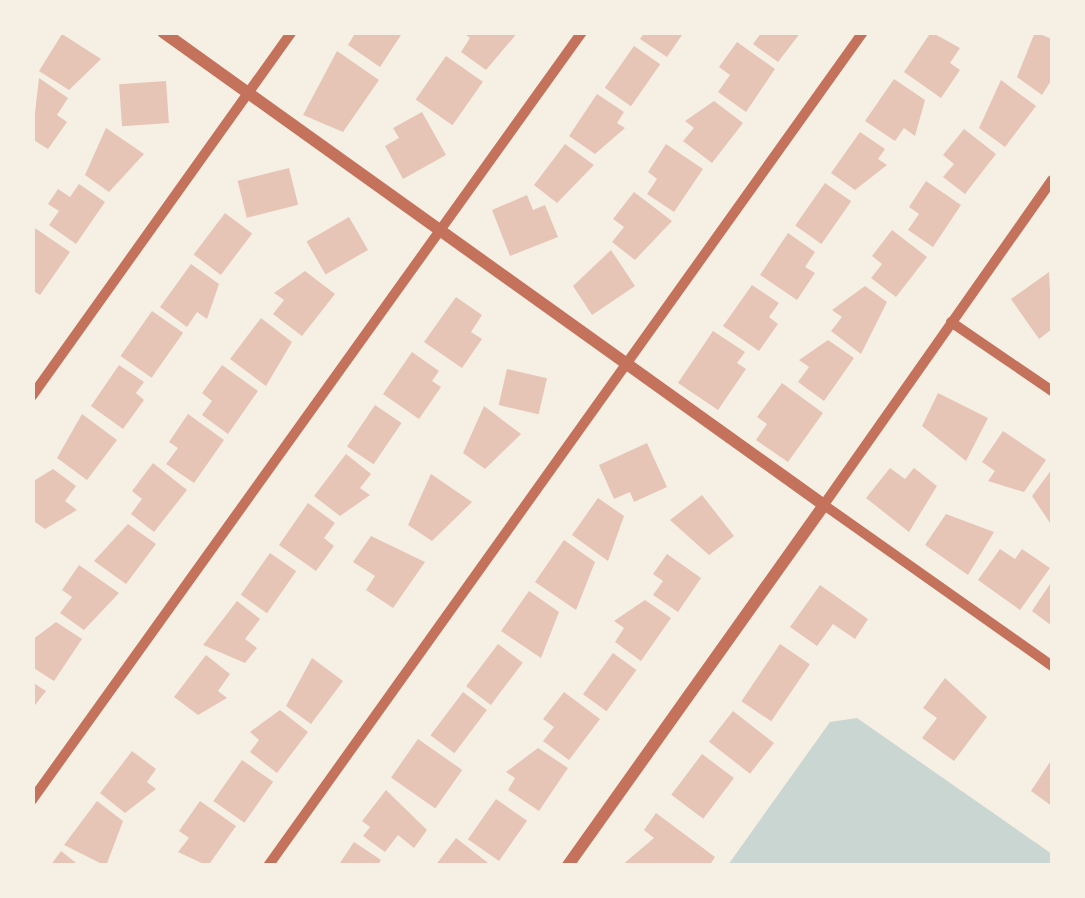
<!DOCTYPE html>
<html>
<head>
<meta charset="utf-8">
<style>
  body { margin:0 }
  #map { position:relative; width:1085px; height:898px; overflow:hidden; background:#f6efe4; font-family:Ubuntu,sans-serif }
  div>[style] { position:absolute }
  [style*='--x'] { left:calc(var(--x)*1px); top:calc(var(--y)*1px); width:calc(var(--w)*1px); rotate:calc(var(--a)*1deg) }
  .water>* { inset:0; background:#c9d6d2 }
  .building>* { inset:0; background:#e6c5b7; transform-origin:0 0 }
  .minor>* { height:10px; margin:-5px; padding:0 5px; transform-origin:5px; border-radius:5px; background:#c5725c }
  .tertiary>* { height:12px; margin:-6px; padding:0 6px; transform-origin:6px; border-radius:6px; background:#c5725c }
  span { translate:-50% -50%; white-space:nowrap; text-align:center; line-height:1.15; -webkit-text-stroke:8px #f6efe4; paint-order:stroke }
  .frame { position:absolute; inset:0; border:35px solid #f6efe4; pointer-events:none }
</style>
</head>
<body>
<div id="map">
  <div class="water">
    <i style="clip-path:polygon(857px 718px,1052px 854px,1052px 865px,728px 865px,830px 722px)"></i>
  </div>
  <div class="building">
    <i style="clip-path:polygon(356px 32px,403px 32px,380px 67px,348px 45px)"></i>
    <i style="clip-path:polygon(462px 32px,518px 32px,486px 70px,461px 52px,470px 38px)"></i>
    <i style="clip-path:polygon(645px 32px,684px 32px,667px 57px,640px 39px)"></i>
    <i style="clip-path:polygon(762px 32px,801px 32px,778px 62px,753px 44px)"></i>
    <i style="clip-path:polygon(931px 32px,960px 48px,950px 63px,960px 70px,941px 98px,904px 72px)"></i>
    <i style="clip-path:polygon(1035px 32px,1052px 39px,1052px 79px,1042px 95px,1017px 77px)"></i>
    <i style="clip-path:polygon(62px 34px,101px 59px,69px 90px,39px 71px)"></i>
    <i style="clip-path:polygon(737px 42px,775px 69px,746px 112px,718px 92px,730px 75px,719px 67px)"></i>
    <i style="left:634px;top:46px;width:32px;height:51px;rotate:35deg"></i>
    <i style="clip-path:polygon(337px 51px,379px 80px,343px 132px,303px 115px)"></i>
    <i style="left:446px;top:56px;width:45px;height:53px;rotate:35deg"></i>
    <i style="clip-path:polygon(39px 78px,68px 98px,57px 115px,67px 122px,48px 149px,32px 139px)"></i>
    <i style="clip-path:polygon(894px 79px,925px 100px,915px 136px,904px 128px,895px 141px,865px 121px)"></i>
    <i style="clip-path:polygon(1001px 80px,1036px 106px,1005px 147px,979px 128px)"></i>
    <i style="left:166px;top:81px;width:42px;height:47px;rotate:86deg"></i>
    <i style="clip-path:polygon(597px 94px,624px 112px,617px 123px,625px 128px,595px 154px,569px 136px)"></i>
    <i style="clip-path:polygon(714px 101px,743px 123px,712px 163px,683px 141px,694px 128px,685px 121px)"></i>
    <i style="clip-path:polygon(422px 112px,446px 155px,403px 179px,385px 146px,399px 138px,393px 128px)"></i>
    <i style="clip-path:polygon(106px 128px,144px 154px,109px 192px,85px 175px)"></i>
    <i style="clip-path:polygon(964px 129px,996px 154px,965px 194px,943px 177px,954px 164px,943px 155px)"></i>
    <i style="clip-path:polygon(860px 132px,885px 149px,878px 159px,887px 165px,855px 190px,831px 173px)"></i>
    <i style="clip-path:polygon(565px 144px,594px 165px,557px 203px,534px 185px)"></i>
    <i style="clip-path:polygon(666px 144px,703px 169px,674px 212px,647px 194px,657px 179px,648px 172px)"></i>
    <i style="left:289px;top:168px;width:38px;height:53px;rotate:76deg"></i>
    <i style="clip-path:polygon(926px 181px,961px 205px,933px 247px,908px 230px,919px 214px,909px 207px)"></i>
    <i style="left:825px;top:183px;width:32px;height:52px;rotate:35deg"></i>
    <i style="clip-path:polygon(79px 184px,105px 202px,76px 244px,49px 225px,59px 211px,48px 204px,58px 189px,70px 197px)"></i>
    <i style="clip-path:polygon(634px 192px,672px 221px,635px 260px,612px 242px,624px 227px,613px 219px)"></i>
    <i style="clip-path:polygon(527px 195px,533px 210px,545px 205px,558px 237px,510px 256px,492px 210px)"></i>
    <i style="left:225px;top:213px;width:34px;height:52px;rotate:37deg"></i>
    <i style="left:349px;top:217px;width:38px;height:49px;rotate:60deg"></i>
    <i style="clip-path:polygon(32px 226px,70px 252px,40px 295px,32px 290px)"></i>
    <i style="clip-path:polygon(892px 230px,927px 257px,896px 297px,871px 278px,882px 264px,872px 256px)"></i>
    <i style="clip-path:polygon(788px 233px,815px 252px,805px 267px,815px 273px,797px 300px,760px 275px)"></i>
    <i style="clip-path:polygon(611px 250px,635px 286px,592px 315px,573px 286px)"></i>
    <i style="clip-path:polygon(191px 264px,219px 284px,207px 319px,197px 312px,187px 327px,160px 307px)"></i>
    <i style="clip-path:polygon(305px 271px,335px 294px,302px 336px,273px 314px,284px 300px,274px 293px)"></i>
    <i style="clip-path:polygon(1049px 272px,1052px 329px,1039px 339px,1011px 299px)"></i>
    <i style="clip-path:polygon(752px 285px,779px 303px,769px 317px,778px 324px,759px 351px,723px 326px)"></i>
    <i style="clip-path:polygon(865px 286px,887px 302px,861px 354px,831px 331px,842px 317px,832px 310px)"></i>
    <i style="clip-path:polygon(456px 297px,482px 315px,471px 332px,482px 339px,462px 368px,424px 342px)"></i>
    <i style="left:152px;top:311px;width:38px;height:55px;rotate:35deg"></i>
    <i style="clip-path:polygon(261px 318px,292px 342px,266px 386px,230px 359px)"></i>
    <i style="clip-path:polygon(713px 331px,745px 352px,737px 363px,746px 369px,718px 410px,678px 383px)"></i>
    <i style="clip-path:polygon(828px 340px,854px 358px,824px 401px,798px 382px,809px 367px,799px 360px)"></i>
    <i style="clip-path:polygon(412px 352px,439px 371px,432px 381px,441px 387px,419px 419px,383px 394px)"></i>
    <i style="clip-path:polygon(119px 365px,144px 382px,136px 393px,144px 400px,123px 429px,91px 406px)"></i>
    <i style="clip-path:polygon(222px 365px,258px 391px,228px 434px,202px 415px,212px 401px,202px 393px)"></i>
    <i style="left:507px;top:369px;width:41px;height:37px;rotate:13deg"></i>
    <i style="clip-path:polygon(782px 383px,823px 413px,788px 462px,756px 440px,767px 424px,757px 417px)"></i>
    <i style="clip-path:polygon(938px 393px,988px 418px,966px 461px,922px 426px)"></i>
    <i style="left:375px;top:405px;width:32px;height:50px;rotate:34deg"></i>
    <i style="clip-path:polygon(484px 406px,521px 434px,485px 469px,463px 453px)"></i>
    <i style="clip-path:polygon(82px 414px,117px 440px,87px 480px,57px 458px)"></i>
    <i style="clip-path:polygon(188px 414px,224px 440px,194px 483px,166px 464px,178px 448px,169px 442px)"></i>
    <i style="clip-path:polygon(1003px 431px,1046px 460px,1024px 492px,988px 481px,995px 471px,982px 462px)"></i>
    <i style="clip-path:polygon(647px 443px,667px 487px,634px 502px,630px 492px,614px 499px,599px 465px)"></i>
    <i style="clip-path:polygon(346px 454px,371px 474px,360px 488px,370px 495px,340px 516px,314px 496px)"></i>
    <i style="clip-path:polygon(153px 463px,187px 490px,154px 532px,131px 514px,142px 499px,132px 491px)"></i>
    <i style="clip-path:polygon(890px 468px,905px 479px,914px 468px,937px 486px,909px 532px,866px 498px)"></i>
    <i style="clip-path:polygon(53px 469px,76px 486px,65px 501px,77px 510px,45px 529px,32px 520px,32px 482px)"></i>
    <i style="clip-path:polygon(1052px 469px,1052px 526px,1032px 496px)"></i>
    <i style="clip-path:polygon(431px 474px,472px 502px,432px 541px,408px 525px)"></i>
    <i style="clip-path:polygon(702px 495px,734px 536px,709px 555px,670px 520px)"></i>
    <i style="clip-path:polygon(598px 498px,624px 516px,608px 561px,572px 535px)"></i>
    <i style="clip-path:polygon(308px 503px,335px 523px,324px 538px,334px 546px,316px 571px,279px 545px)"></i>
    <i style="clip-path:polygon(946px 514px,994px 532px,968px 575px,925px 545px)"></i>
    <i style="clip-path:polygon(128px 524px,156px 544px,126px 584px,94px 561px)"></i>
    <i style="clip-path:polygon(371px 536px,425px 562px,393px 608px,366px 590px,375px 576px,353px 562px)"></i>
    <i style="clip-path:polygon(564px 540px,595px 562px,576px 610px,535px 582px)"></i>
    <i style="clip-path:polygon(1000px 549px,1015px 559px,1022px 549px,1050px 568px,1020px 610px,978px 580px)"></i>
    <i style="left:270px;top:553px;width:32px;height:51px;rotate:35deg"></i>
    <i style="clip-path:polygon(667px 554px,701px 578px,678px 612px,653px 595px,663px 581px,653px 574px)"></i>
    <i style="clip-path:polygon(79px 565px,119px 593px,84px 630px,60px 613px,72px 597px,62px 590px)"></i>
    <i style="clip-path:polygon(1052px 581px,1052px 626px,1032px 611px)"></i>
    <i style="clip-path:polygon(820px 585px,868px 619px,855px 639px,833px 624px,817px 646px,790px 627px)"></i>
    <i style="clip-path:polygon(529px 591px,559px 612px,541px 658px,501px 631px)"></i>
    <i style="clip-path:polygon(645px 600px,671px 618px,641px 661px,615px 642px,624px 628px,614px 621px)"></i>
    <i style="clip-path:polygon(237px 601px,260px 619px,245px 639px,257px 648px,245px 663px,203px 645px)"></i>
    <i style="clip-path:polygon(56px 622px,82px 639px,54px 681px,32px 667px,32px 640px)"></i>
    <i style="left:498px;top:644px;width:31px;height:53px;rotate:37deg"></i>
    <i style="left:780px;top:644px;width:36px;height:69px;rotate:34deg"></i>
    <i style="left:613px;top:653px;width:29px;height:51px;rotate:36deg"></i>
    <i style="clip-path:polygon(206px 655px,230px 674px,218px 691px,227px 698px,198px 715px,174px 697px)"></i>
    <i style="clip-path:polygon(312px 658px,343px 681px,311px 724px,286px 706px)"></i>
    <i style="clip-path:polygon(945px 678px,987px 717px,954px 761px,922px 738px,937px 718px,923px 708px)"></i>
    <i style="clip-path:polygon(32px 682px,46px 691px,32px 709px)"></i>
    <i style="left:463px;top:692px;width:30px;height:54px;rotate:37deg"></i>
    <i style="clip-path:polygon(564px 692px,600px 719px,569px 760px,543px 741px,554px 727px,543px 719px)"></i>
    <i style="clip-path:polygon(280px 710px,308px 732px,277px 773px,250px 752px,259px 740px,250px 732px)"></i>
    <i style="left:733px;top:711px;width:52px;height:39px;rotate:38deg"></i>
    <i style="left:418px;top:739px;width:54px;height:47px;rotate:35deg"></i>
    <i style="clip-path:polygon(538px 748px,568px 768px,539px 811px,508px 790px,515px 778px,506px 772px)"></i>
    <i style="clip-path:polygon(132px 751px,156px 769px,147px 782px,156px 789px,125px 813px,100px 793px)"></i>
    <i style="left:702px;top:754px;width:40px;height:51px;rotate:37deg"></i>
    <i style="clip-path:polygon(1052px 759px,1052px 806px,1031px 791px)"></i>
    <i style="left:242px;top:760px;width:38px;height:50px;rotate:35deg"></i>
    <i style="clip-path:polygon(386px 790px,427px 830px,414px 848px,398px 835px,385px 852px,363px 836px,370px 827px,362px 821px)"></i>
    <i style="left:496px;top:799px;width:38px;height:49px;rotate:35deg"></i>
    <i style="clip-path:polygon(97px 801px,123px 821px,106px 866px,64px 845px)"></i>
    <i style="clip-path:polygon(200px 801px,236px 826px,208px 866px,178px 852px,189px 838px,179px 831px)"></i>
    <i style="clip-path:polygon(656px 813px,715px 857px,709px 866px,621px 866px,654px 838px,644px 830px)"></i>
    <i style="clip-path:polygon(456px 838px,492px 866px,435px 866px)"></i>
    <i style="clip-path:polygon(354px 842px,381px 860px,377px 866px,338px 866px)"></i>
    <i style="clip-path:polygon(61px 851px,80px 866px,50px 866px)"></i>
  </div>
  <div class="minor">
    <i style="--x:1052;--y:180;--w:397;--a:125.1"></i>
    <i style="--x:824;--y:505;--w:279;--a:35.2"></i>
    <i style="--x:951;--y:322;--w:122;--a:34.3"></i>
    <i style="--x:32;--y:396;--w:447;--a:-54.5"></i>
    <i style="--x:32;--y:800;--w:945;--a:-54.39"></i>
    <i style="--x:268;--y:866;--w:1024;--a:-54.49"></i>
  </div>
  <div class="tertiary">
    <i style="--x:163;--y:32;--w:813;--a:35.59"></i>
    <i style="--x:824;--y:505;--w:443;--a:125.4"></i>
  </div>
  <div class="frame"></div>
</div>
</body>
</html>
